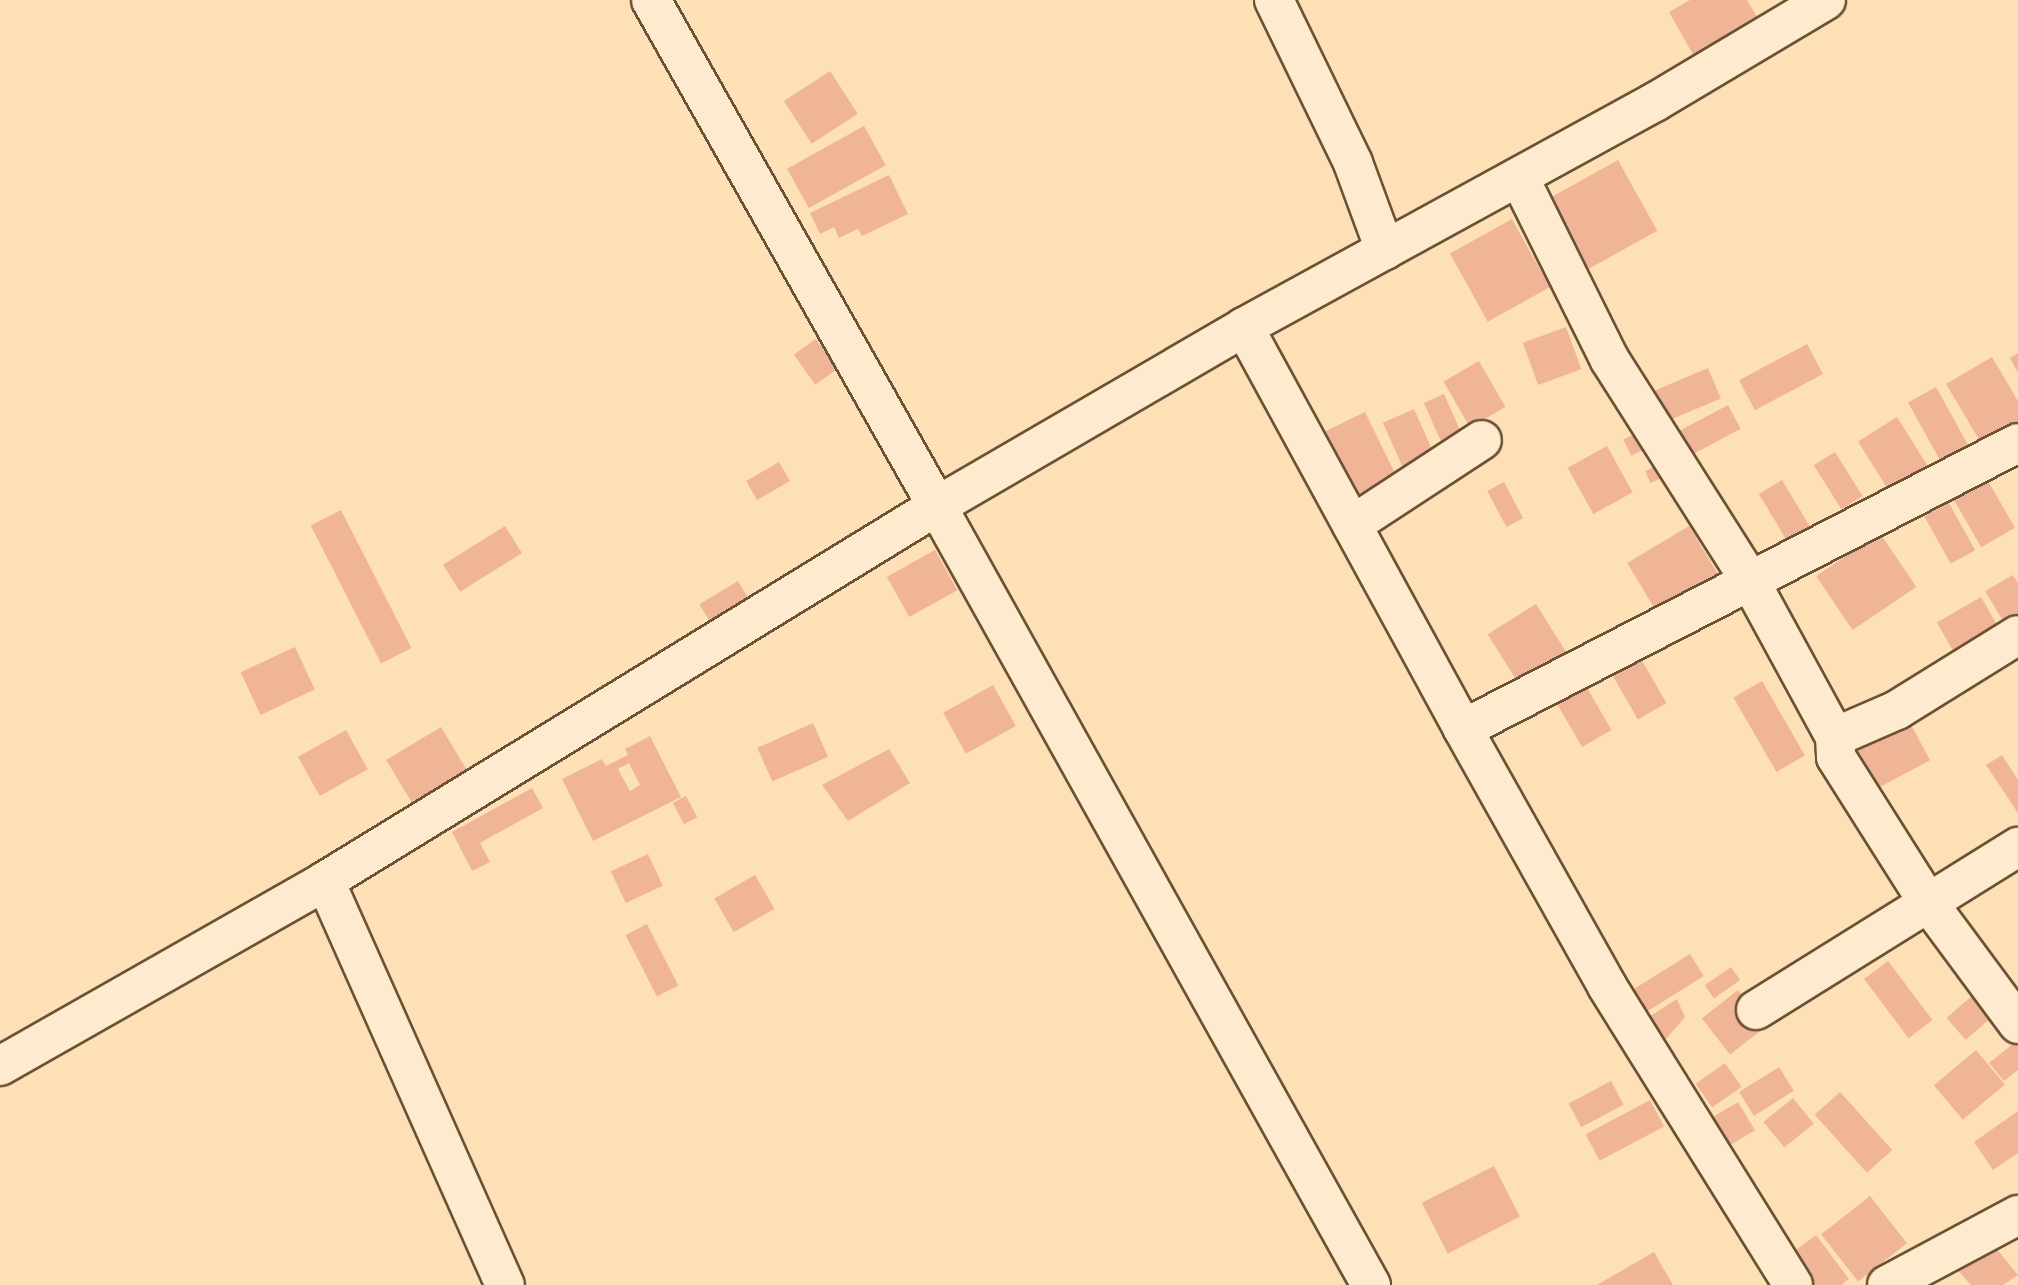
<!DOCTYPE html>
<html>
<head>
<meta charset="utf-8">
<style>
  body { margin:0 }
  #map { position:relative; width:2018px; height:1285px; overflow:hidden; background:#fde0b5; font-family:"IM FELL Great Primer",serif }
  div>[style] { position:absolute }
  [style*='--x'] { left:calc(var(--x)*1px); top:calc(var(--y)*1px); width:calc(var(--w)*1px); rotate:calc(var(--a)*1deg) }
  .building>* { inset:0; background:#f0b596; transform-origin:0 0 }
  .roads { filter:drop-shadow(2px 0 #6b5234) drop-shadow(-2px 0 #6b5234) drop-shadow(0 2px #6b5234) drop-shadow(0 -2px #6b5234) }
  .minor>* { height:38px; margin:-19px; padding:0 19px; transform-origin:19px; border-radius:19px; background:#feebcf }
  span { translate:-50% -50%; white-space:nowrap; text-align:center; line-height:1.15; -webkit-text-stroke:5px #feebcf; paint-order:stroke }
</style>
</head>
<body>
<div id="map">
  <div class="building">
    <i style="clip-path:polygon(1690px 0,1747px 0,1763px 27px,1699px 65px,1669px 12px)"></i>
    <i style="left:830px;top:71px;width:51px;height:55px;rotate:57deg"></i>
    <i style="left:864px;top:126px;width:45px;height:88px;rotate:61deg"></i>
    <i style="left:1618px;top:160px;width:81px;height:90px;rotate:61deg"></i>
    <i style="clip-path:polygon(889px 175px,908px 214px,862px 236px,858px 229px,839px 238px,834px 227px,820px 234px,810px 213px)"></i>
    <i style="left:1512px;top:219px;width:78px;height:71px;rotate:61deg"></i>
    <i style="left:1566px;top:327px;width:45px;height:46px;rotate:70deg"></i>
    <i style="left:816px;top:339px;width:37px;height:27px;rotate:55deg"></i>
    <i style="left:1807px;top:344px;width:34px;height:77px;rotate:62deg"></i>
    <i style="clip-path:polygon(2018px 353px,2018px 373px,2010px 358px)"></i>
    <i style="clip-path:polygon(1992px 357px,2018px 401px,2018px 435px,1987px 453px,1946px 384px)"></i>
    <i style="left:1479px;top:361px;width:53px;height:41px;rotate:60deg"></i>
    <i style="left:1708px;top:368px;width:33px;height:62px;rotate:67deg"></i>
    <i style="left:1936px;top:387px;width:70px;height:32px;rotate:61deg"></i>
    <i style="left:1444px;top:394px;width:43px;height:22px;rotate:66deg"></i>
    <i style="left:1728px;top:405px;width:27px;height:64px;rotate:62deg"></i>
    <i style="left:1414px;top:409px;width:48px;height:34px;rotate:66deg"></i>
    <i style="left:1365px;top:412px;width:71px;height:55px;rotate:64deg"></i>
    <i style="left:1897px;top:417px;width:75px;height:46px;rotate:58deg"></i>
    <i style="left:1650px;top:426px;width:18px;height:30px;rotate:63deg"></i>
    <i style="left:1607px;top:446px;width:53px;height:45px;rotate:61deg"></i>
    <i style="left:1835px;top:452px;width:52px;height:25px;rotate:58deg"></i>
    <i style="left:1671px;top:460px;width:13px;height:28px;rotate:67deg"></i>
    <i style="left:779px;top:462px;width:22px;height:38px;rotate:60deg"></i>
    <i style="left:1782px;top:480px;width:55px;height:27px;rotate:59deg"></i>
    <i style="left:1988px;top:481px;width:54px;height:39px;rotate:60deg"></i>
    <i style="left:1504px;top:482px;width:41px;height:19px;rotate:62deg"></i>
    <i style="left:1949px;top:503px;width:54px;height:28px;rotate:61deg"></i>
    <i style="left:341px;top:510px;width:155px;height:34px;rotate:63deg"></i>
    <i style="left:505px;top:526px;width:32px;height:73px;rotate:58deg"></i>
    <i style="left:1689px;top:526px;width:61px;height:72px;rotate:59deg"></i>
    <i style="left:1880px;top:533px;width:65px;height:77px;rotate:56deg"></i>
    <i style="left:935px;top:550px;width:46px;height:55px;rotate:61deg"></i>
    <i style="clip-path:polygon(2013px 575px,2018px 583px,2018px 630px,2011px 634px,1985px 591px)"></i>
    <i style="left:738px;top:581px;width:39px;height:45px;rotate:59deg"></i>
    <i style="left:1981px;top:597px;width:48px;height:51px;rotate:60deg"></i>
    <i style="left:1536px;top:604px;width:65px;height:57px;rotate:58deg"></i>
    <i style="left:295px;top:647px;width:47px;height:60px;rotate:65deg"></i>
    <i style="left:1637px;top:652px;width:59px;height:33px;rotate:60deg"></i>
    <i style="left:1582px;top:679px;width:59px;height:34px;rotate:60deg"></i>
    <i style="left:1762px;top:681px;width:86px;height:33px;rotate:60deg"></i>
    <i style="left:993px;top:685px;width:47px;height:57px;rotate:61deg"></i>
    <i style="left:1907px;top:717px;width:49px;height:68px;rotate:62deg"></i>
    <i style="left:813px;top:723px;width:37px;height:61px;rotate:66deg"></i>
    <i style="left:441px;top:727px;width:64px;height:64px;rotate:59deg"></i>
    <i style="left:346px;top:730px;width:45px;height:55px;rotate:61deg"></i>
    <i style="clip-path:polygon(evenodd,650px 736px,681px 797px,593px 841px,562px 779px,602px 759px,606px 766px,628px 755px,625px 749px,650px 736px,629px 763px,640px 785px,630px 791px,618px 769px,629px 763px)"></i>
    <i style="clip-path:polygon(889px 749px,910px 783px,848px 821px,822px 785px)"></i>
    <i style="clip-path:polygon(2002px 755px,2018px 780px,2018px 813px,1986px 765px)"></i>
    <i style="clip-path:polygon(532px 788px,543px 808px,480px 843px,490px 862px,472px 871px,452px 832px)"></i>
    <i style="left:686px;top:796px;width:24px;height:15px;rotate:62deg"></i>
    <i style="left:648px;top:854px;width:35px;height:41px;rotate:65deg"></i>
    <i style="left:755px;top:875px;width:39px;height:47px;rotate:60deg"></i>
    <i style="left:647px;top:924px;width:69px;height:24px;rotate:63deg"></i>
    <i style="left:1690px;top:954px;width:26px;height:79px;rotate:58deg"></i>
    <i style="left:1888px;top:961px;width:74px;height:30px;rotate:53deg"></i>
    <i style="left:1731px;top:967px;width:16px;height:32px;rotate:55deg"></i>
    <i style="left:1738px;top:990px;width:46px;height:46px;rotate:52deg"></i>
    <i style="left:1973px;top:995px;width:29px;height:35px;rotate:49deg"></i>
    <i style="clip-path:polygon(1677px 999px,1685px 1017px,1660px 1046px,1644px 1020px)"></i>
    <i style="clip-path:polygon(2018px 1040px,2018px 1070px,2004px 1081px,1989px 1063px)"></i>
    <i style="left:1976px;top:1050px;width:45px;height:55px;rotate:50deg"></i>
    <i style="left:1725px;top:1063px;width:29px;height:36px;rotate:55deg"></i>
    <i style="left:1779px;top:1067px;width:28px;height:47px;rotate:58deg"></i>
    <i style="left:1611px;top:1081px;width:27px;height:48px;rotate:62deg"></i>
    <i style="left:1840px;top:1092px;width:78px;height:34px;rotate:48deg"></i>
    <i style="left:1793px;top:1098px;width:33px;height:38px;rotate:51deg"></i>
    <i style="left:1650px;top:1100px;width:30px;height:73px;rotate:62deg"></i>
    <i style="left:1738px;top:1102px;width:33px;height:33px;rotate:59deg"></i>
    <i style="clip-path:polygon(2018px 1111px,2018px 1153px,1993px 1170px,1974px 1142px)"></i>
    <i style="left:1494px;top:1166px;width:57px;height:81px;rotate:63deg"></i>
    <i style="left:1870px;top:1196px;width:60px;height:62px;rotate:52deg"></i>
    <i style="clip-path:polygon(1816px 1235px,1849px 1279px,1841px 1285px,1805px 1285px,1785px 1258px)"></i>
    <i style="clip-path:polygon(1995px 1247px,2018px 1275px,2003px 1285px,1971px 1285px,1956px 1268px)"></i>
    <i style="clip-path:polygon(1654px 1252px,1673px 1285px,1597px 1285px)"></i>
  </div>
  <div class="roads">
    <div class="minor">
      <i style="--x:1274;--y:0;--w:181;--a:64.1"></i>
      <i style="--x:1353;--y:163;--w:93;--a:69.8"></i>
      <i style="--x:1519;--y:177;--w:204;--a:63.6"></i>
      <i style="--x:1610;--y:360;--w:259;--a:57.6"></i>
      <i style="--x:1749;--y:579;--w:180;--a:61.4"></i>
      <i style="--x:1835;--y:737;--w:20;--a:87"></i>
      <i style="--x:1836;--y:757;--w:170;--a:57.7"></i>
      <i style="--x:1927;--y:901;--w:153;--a:53.5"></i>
      <i style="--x:1244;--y:327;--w:469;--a:-28.7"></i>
      <i style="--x:1655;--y:102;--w:199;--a:-30.8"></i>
      <i style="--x:1352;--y:525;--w:155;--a:-33.2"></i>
      <i style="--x:1463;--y:729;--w:295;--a:60.7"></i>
      <i style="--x:1607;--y:986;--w:352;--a:58.1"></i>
      <i style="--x:1835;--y:737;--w:68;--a:-23.5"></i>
      <i style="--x:1897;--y:710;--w:142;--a:-31.8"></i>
      <i style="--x:325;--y:881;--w:442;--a:66"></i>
      <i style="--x:1756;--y:1010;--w:309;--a:-31.9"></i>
      <i style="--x:0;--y:1066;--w:374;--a:-29.6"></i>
      <i style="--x:325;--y:881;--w:718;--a:-31.5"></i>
      <i style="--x:937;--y:506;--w:581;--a:-119.48"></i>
      <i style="--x:1371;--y:1285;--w:892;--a:-119.12"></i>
      <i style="--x:937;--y:506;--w:355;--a:-30.2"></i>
      <i style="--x:1244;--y:327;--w:458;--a:61.4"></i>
      <i style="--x:1463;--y:729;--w:624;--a:-27.26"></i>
      <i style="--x:1887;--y:1285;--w:149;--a:-28.1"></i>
    </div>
  </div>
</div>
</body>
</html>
